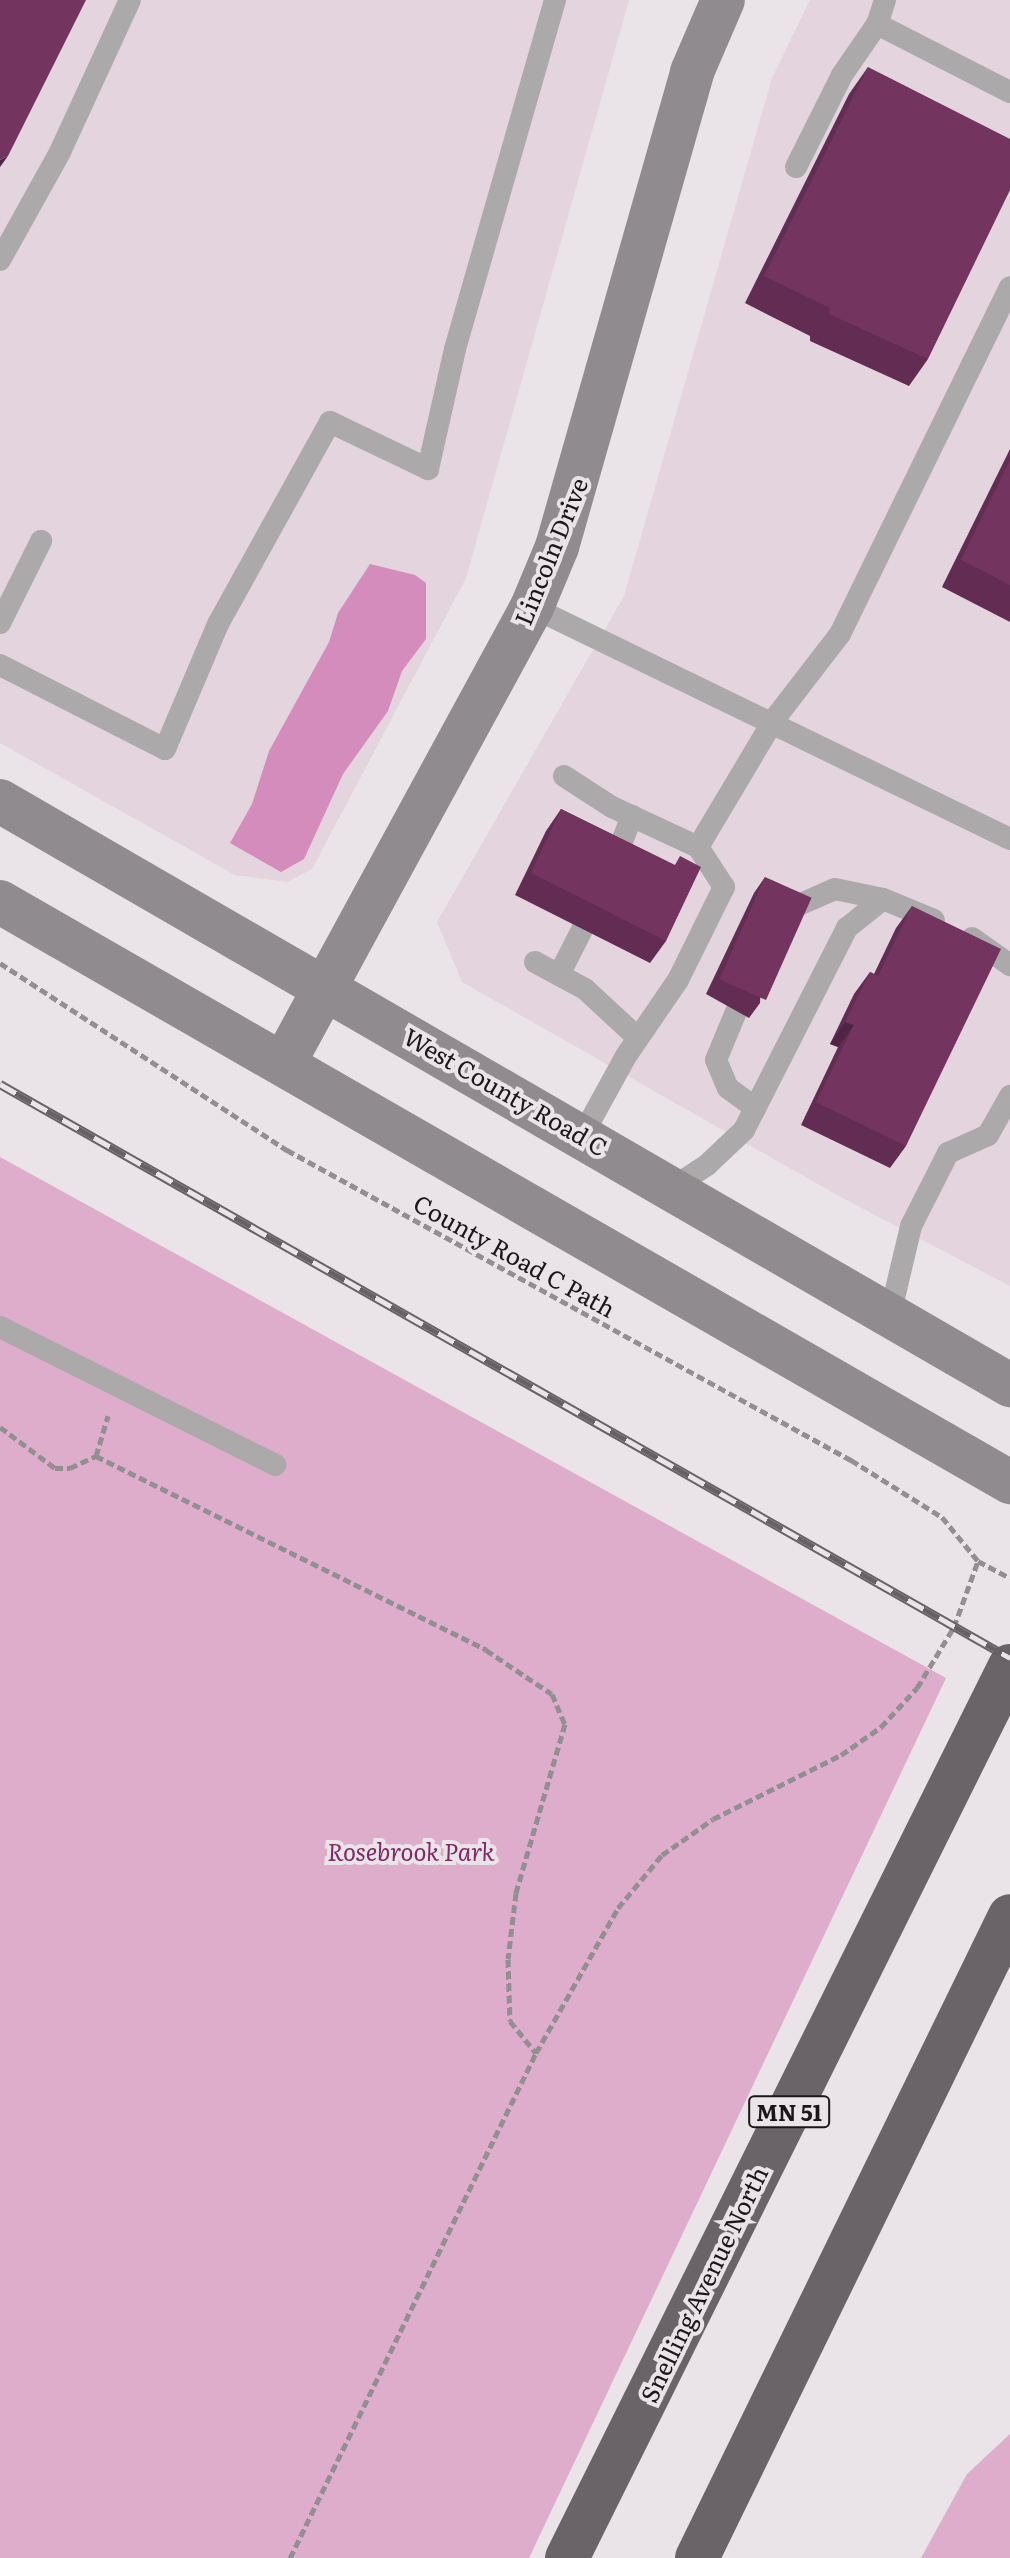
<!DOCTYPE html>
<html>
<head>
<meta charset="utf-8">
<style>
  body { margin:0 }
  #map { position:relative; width:1010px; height:2558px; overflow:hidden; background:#eae3e8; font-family:Literata,serif }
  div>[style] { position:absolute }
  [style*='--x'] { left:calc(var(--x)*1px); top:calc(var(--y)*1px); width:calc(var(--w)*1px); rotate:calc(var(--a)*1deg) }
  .built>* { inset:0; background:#e3d4dd }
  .green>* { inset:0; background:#ddadcb }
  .water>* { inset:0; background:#d38cbb }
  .path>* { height:5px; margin-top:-2.5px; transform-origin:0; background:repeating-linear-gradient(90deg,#938e91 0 8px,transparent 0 12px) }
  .lane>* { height:22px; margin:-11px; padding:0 11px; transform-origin:11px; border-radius:11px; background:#aca9ab }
  .secondary>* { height:44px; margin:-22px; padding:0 22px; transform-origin:22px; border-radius:22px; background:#908b8e }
  .highway>* { height:44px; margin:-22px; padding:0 22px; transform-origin:22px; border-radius:22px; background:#6a6468 }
  .rail>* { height:9px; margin-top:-4.5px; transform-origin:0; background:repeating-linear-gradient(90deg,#eae3e8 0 18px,#666264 0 36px); box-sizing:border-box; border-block:2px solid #666264 }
  .wall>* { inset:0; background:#632d53 }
  .shaded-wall>* { inset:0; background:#502443 }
  .building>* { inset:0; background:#733460; transform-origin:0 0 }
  span { translate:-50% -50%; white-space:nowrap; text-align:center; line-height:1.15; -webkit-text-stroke:8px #eae3e8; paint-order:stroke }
  .shield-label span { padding:2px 6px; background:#eae3e8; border:2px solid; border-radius:6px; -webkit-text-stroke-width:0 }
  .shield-label { font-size:22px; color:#191718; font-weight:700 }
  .street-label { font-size:24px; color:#191718 }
  .park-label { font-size:24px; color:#7e2b67; font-style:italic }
</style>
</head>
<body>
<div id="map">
  <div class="built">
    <i style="clip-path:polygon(0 0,629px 0,466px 578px,312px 869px,287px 882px,235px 875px,0 743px)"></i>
    <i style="clip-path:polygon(810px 0,1010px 0,1010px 1286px,839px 1196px,462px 982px,437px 922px,624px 596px,772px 78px)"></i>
  </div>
  <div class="green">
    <i style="clip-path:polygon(0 1157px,946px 1678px,529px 2558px,0 2558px)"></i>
    <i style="clip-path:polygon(1010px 2434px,1010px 2558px,921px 2558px,967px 2474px)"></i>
  </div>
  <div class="water">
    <i style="clip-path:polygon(370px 564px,415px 575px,426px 583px,426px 639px,402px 671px,388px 711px,343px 774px,304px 859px,281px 872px,230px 843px,252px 804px,269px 751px,329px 642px,338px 613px)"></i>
  </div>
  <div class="path">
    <i style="--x:0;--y:963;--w:343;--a:33.1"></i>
    <i style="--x:287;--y:1150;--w:644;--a:28.8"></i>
    <i style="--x:851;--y:1460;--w:107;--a:32.1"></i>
    <i style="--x:942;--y:1517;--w:57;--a:50.7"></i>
    <i style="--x:978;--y:1561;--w:36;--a:28"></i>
    <i style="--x:0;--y:1427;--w:69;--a:36.7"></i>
    <i style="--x:55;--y:1468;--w:15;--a:0"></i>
    <i style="--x:70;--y:1468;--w:29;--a:-25"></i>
    <i style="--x:96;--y:1456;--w:42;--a:-73.3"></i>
    <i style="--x:96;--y:1456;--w:436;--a:26.4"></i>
    <i style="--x:486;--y:1650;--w:79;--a:33.7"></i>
    <i style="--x:552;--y:1694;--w:33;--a:67"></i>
    <i style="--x:565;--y:1724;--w:176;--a:106.2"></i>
    <i style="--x:516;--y:1893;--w:66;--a:96.9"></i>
    <i style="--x:508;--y:1959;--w:62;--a:88.2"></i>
    <i style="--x:510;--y:2021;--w:41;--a:50.9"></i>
    <i style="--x:290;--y:2558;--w:562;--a:-64.03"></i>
    <i style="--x:536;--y:2053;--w:167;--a:-60.5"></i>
    <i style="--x:618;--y:1908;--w:69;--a:-50.3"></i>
    <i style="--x:662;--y:1855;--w:62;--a:-35.2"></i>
    <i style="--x:713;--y:1819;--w:143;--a:-26.6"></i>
    <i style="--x:841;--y:1755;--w:49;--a:-35"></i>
    <i style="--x:881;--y:1727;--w:53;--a:-47.3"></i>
    <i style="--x:917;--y:1688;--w:71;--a:-58.8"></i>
    <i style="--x:954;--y:1627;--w:70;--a:-70"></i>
  </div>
  <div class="lane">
    <i style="--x:885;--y:0;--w:25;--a:108"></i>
    <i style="--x:877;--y:24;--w:149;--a:27.1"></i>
    <i style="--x:796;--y:167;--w:103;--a:-63.4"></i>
    <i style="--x:842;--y:75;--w:62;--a:-55.5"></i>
    <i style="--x:0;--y:260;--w:124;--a:-60.9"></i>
    <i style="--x:60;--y:152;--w:167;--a:-65.3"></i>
    <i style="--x:532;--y:607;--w:531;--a:25.89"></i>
    <i style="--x:0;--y:623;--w:92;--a:-63.4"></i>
    <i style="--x:0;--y:665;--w:185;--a:27"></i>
    <i style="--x:165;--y:749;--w:136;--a:-67"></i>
    <i style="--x:218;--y:624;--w:231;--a:-61"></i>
    <i style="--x:330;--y:422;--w:109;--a:25.6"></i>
    <i style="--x:428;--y:469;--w:123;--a:-77.3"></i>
    <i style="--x:455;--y:349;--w:363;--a:-74"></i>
    <i style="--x:564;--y:776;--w:57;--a:32.9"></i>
    <i style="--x:612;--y:807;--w:95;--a:24.9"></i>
    <i style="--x:698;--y:847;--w:147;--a:-59.2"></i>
    <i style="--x:773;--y:721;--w:110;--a:-52.4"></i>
    <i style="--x:840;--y:634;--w:386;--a:-63.9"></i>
    <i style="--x:612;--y:867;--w:55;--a:-68.6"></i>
    <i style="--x:787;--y:910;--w:52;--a:-23.6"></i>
    <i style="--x:835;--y:889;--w:49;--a:11.8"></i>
    <i style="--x:972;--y:938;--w:47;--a:35.4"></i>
    <i style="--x:535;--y:962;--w:57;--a:28.4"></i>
    <i style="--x:585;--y:989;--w:72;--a:42.8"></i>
    <i style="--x:559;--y:975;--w:82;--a:-63.1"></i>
    <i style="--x:748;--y:983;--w:83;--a:112.6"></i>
    <i style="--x:716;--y:1060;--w:30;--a:67"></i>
    <i style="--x:728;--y:1088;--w:34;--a:36"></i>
    <i style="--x:582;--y:1136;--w:91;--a:-61.2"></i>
    <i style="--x:626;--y:1056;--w:92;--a:-55.6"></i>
    <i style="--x:678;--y:980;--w:104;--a:-63.7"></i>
    <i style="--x:724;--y:887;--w:48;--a:-123"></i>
    <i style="--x:672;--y:1188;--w:42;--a:-33.3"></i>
    <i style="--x:707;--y:1165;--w:51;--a:-43.4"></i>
    <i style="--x:744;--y:1130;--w:227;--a:-63"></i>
    <i style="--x:847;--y:928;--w:46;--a:-38.9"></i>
    <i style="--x:883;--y:899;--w:55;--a:22.4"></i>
    <i style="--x:890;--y:1315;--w:91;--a:-76.7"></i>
    <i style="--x:911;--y:1226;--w:82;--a:-63.1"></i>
    <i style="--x:948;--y:1153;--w:44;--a:-24.2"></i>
    <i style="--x:988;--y:1135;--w:45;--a:-60.6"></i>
    <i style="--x:0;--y:1327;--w:308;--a:26.6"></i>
  </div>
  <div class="secondary">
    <i style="--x:0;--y:801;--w:1167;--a:30.04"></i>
    <i style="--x:0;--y:902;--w:1165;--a:29.87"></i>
    <i style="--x:284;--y:1063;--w:519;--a:-61.46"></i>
    <i style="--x:532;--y:607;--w:65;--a:-67.4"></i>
    <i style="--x:557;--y:547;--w:494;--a:-74.1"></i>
    <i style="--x:692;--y:72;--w:78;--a:-66.7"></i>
  </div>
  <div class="highway">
    <i style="--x:567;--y:2558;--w:996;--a:-63.59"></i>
    <i style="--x:697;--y:2558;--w:714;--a:-64.01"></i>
  </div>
  <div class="rail">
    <i style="--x:0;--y:1084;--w:1162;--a:29.61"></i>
  </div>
  <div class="wall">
    <i style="clip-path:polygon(868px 67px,928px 359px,909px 386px,810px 341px,810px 336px,745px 303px,849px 94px)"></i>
    <i style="clip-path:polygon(1010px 449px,1010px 622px,942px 587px)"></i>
    <i style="clip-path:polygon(561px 809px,674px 865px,666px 941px,650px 963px,515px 895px,546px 831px)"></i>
    <i style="clip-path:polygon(765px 877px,760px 1003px,749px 1018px,706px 994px,754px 893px)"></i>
    <i style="clip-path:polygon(912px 906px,906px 1146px,890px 1168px,801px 1125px,838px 1047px,830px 1044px,854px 994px,870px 972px,874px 974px,896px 928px)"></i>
  </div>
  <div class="shaded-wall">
    <i style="clip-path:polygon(8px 156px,0 167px,0 160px)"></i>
    <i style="clip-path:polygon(845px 1022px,854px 1025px,838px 1047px,830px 1044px)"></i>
  </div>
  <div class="building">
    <i style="clip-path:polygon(0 0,86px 0,8px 156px,0 160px)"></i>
    <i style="clip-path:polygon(868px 67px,1010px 139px,1010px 190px,928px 359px,829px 314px,830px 308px,764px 276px)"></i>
    <i style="clip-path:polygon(1010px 460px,1010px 585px,961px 560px)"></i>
    <i style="clip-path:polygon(561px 809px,675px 865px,680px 856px,701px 867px,666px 941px,531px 873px)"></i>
    <i style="left:765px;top:877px;width:51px;height:112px;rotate:24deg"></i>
    <i style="clip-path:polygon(912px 906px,1001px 949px,906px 1146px,816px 1102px,854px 1025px,845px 1022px,870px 972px,878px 976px)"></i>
  </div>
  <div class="shield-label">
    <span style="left:789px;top:2112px">MN 51</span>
  </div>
  <div class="street-label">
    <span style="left:550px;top:551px;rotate:-68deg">Lincoln Drive</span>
    <span style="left:506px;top:1091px;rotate:30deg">West County Road C</span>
    <span style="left:515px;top:1255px;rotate:29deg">County Road C Path</span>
    <span style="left:703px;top:2284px;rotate:-64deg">Snelling Avenue North</span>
  </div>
  <div class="park-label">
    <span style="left:411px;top:1851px">Rosebrook Park</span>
  </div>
</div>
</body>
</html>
